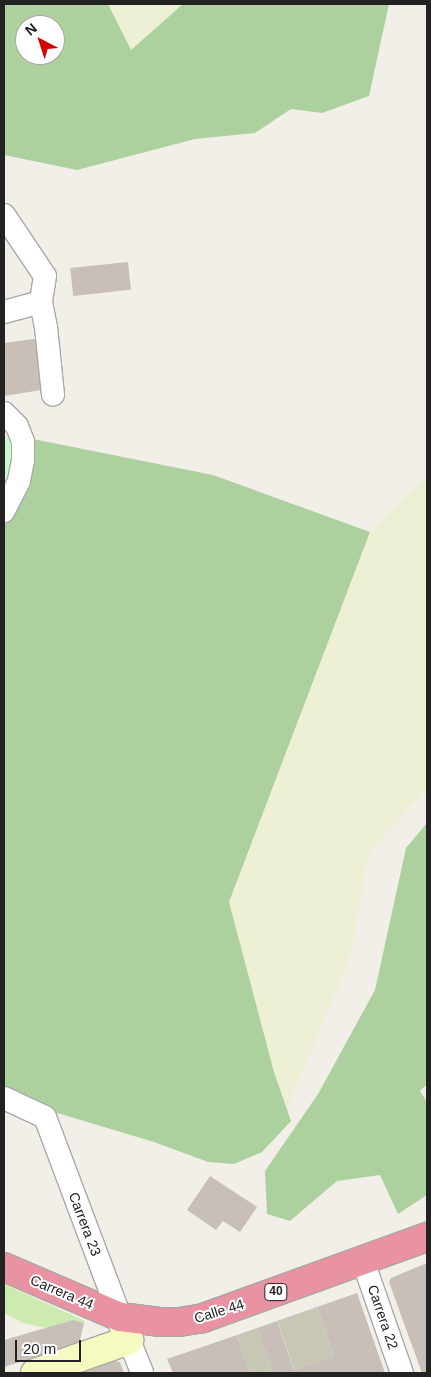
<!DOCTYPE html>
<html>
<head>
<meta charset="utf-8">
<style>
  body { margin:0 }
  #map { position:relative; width:431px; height:1377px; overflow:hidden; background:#f2efe9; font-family:Helvetica,sans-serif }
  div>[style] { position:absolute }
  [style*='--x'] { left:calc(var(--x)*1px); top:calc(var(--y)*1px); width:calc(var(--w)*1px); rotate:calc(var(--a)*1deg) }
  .construction>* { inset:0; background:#c7c7b4; transform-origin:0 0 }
  .farmland>* { inset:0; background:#eef0d5 }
  .grass>* { inset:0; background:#cdebb0 }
  .forest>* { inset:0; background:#add19e }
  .park>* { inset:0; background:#c8facc }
  .building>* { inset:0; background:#c7bfb8; transform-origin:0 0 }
  .roads { filter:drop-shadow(1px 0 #a9a9a9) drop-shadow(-1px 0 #a9a9a9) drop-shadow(0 1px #a9a9a9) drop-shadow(0 -1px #a9a9a9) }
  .street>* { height:22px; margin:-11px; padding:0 11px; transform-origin:11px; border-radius:11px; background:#fff }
  .secondary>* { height:28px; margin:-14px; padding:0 14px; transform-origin:14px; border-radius:14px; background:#f7fabf }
  .highway>* { height:28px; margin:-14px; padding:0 14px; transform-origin:14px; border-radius:14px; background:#e892a2 }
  span { translate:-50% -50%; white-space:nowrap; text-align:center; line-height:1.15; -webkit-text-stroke:4px #fff; paint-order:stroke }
  .shield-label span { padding:1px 4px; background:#fff; border:1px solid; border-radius:4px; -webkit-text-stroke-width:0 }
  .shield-label { font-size:12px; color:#222; font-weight:700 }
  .street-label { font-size:14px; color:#222 }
  .frame { position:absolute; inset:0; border:5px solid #222; pointer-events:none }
  .north { position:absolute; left:15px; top:15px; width:50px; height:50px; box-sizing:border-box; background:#fff; border:1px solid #a7a7a7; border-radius:50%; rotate:320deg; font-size:14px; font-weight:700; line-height:20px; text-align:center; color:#222 }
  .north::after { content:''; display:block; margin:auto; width:18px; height:22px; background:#d40000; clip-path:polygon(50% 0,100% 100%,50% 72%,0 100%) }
  .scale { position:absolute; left:15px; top:1340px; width:66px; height:22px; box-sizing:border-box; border:2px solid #222; border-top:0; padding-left:6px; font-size:15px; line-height:18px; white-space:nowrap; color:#222; -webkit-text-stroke:4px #fff; paint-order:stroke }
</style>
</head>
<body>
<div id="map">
  <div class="construction">
    <i style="left:317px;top:1307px;width:52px;height:42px;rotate:71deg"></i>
    <i style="clip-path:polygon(257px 1328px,273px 1373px,250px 1373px,237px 1335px)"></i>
  </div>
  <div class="farmland">
    <i style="clip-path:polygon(108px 4px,183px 4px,131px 51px)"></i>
    <i style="clip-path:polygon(427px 475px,427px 788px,369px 853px,350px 959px,287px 1109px,274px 1072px,229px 902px,370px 532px)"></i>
  </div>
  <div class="grass">
    <i style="clip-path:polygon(4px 1284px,85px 1321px,84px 1323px,73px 1320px,46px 1328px,23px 1323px,4px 1313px)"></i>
  </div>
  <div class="forest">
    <i style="clip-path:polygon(evenodd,4px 4px,108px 4px,131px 50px,183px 4px,389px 4px,369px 96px,322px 113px,291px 109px,255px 133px,195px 139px,77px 170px,4px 155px,4px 4px,25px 25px,55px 25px,55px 55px,25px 55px,25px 25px)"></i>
    <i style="clip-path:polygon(28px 438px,213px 475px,370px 532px,229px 902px,274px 1072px,291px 1121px,262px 1152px,234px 1164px,208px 1162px,154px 1142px,44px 1109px,4px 1087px,4px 522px,24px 482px)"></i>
    <i style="clip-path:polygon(427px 823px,427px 1084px,420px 1091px,427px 1102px,427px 1195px,398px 1214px,380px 1175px,337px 1181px,290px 1221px,267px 1214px,265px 1171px,318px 1094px,375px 990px,406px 848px)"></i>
  </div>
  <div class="park">
    <i style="clip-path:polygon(4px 437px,12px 440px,16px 455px,4px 482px)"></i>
  </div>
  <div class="building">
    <i style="left:128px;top:262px;width:28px;height:58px;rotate:84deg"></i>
    <i style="clip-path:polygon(40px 338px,48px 389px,4px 396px,4px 343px)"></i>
    <i style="clip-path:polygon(210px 1176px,257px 1207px,240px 1232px,223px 1221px,216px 1230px,187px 1210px)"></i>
    <i style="clip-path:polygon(427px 1263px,427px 1373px,422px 1373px,389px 1282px,391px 1278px)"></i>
    <i style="clip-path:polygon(357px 1293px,385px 1373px,273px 1373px,257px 1328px,277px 1321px,294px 1370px,334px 1356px,317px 1307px)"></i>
    <i style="clip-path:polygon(73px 1320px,84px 1323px,79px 1344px,4px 1367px,4px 1340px)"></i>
    <i style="clip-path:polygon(237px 1335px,250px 1373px,173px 1373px,167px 1359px)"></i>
    <i style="clip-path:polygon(114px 1361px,120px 1362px,124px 1373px,82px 1373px)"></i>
  </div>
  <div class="roads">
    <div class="street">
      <i style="--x:4;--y:215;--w:73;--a:56.1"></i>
      <i style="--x:45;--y:276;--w:26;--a:99"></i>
      <i style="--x:41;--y:302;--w:38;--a:165"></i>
      <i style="--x:41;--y:302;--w:25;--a:79"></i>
      <i style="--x:46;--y:327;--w:68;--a:84.1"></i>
      <i style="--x:4;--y:413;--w:18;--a:45"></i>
      <i style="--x:17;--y:426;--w:17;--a:69"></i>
      <i style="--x:23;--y:442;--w:18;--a:90"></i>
      <i style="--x:23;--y:460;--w:21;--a:101"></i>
      <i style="--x:19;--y:481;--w:34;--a:117"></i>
      <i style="--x:4;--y:1098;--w:45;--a:24.9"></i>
      <i style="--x:45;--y:1117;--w:214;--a:69.4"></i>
      <i style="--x:363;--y:1261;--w:119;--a:70.8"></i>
      <i style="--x:129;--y:1340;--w:35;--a:68"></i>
    </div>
    <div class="secondary">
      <i style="--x:35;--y:1373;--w:100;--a:-19.3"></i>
      <i style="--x:129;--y:1340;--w:25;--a:-111"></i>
    </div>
    <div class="highway">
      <i style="--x:4;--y:1267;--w:126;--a:23.3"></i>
      <i style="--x:120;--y:1317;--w:38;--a:7"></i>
      <i style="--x:158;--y:1322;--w:21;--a:0"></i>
      <i style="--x:179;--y:1322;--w:24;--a:-9"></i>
      <i style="--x:203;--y:1318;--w:238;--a:-19.9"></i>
    </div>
  </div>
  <div class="shield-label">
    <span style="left:276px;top:1292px">40</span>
  </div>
  <div class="street-label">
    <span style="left:85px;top:1224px;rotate:69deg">Carrera 23</span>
    <span style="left:62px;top:1292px;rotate:23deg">Carrera 44</span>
    <span style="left:219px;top:1311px;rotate:-17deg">Calle 44</span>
    <span style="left:383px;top:1317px;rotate:71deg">Carrera 22</span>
  </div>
  <div class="frame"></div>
  <div class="north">N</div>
  <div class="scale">20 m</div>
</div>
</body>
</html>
